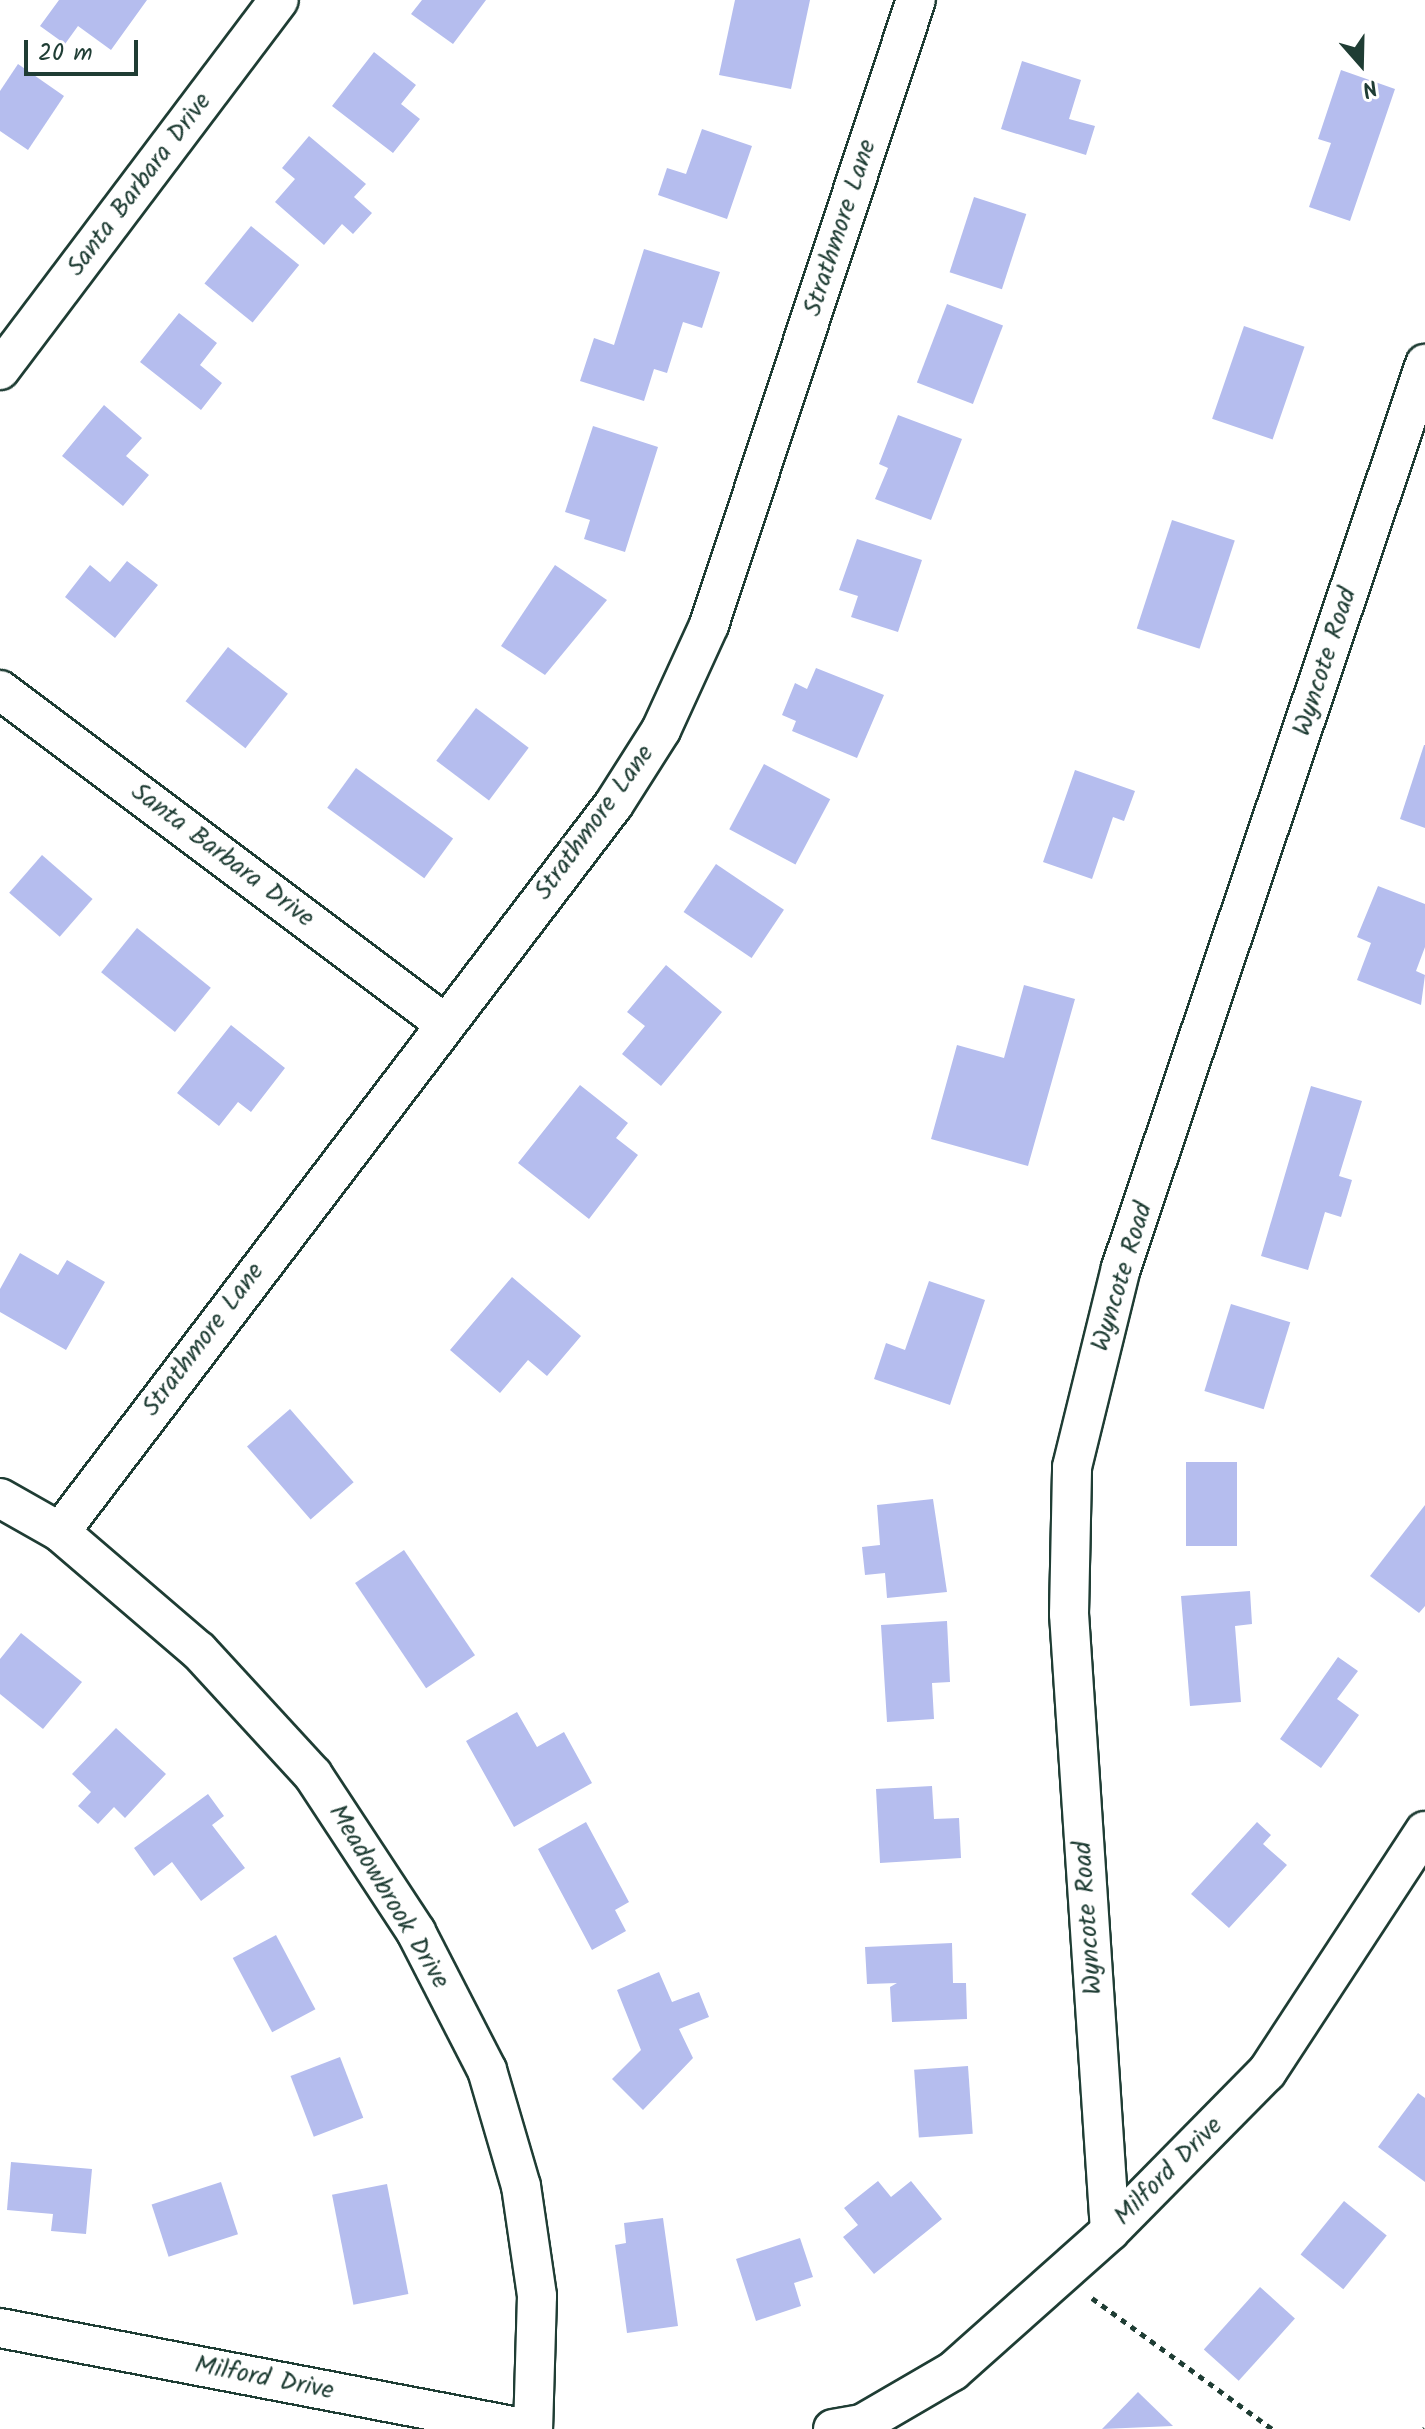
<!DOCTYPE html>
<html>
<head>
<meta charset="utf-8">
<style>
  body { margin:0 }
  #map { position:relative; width:1425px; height:2429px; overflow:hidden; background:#fff; font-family:Kalam,sans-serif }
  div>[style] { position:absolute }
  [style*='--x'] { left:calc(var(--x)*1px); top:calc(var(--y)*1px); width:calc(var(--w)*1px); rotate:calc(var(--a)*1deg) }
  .building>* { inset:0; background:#b5bdee; transform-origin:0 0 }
  .path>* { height:5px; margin-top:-2.5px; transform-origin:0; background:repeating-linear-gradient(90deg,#1f3d34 0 6px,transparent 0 12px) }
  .roads { filter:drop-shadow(2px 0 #1f3d34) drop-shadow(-2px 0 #1f3d34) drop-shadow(0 2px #1f3d34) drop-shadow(0 -2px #1f3d34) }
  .street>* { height:38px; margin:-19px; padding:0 19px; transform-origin:19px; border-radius:19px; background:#fff }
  span { translate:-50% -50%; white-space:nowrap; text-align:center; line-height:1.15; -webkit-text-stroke:6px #fff; paint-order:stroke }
  .street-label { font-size:26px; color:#1f3d34 }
  .north { position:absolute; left:1321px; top:24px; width:80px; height:80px; -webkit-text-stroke:6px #fff; paint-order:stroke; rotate:160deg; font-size:22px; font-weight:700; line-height:32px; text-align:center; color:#1f3d34 }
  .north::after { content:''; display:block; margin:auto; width:28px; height:36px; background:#1f3d34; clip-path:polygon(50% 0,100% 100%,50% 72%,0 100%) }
  .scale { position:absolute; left:24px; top:40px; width:114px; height:36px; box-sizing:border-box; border:4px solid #1f3d34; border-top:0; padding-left:10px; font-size:24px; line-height:28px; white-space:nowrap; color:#1f3d34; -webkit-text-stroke:6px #fff; paint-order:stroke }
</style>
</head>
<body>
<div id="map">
  <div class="building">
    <i style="clip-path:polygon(59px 0,147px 0,111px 50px,78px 26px,65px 44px,40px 26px)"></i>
    <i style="clip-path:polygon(422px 0,486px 0,453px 44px,411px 14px)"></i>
    <i style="clip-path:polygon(735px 0,810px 0,791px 89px,719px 75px)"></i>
    <i style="clip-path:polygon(374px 52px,416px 85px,401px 104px,420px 119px,393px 153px,332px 106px)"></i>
    <i style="clip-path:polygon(1022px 61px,1081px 80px,1069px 119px,1095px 126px,1086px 155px,1001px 129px)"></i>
    <i style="clip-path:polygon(18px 64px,64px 96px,28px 150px,0 131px,0 91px)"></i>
    <i style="clip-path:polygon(1341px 70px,1395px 89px,1350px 221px,1309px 207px,1331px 143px,1318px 139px)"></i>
    <i style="clip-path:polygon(702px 129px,752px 146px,727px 219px,658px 195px,667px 168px,686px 174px)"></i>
    <i style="clip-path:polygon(309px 136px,366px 184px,354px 197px,372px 213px,353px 234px,342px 224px,324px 245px,275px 202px,295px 179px,282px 168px)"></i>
    <i style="left:974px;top:197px;width:55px;height:79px;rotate:18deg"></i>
    <i style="left:251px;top:226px;width:62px;height:74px;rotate:39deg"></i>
    <i style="clip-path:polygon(644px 249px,720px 272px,702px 328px,683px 322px,667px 373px,654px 369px,644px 401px,580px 381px,594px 338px,614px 345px)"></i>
    <i style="left:947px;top:304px;width:60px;height:84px;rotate:21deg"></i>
    <i style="clip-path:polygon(179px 313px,217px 343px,200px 365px,222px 383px,201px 410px,140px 362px)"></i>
    <i style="left:1244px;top:326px;width:64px;height:98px;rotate:19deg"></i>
    <i style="clip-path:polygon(104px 405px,142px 438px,126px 456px,149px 475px,123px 506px,62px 456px)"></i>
    <i style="clip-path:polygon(898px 415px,962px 439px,931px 520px,875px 499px,888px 468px,879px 464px)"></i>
    <i style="clip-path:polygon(593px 426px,658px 447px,625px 552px,584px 539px,590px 520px,565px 512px)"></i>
    <i style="left:1172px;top:520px;width:66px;height:114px;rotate:18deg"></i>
    <i style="clip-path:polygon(857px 539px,922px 560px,898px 632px,851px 617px,858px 596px,839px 590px)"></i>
    <i style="clip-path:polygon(127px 561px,158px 585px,115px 638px,65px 597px,90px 565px,110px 582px)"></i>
    <i style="clip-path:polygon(555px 565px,607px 600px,545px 675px,501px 646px)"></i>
    <i style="left:228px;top:647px;width:76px;height:69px;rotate:38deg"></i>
    <i style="clip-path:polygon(816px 668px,884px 695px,857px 758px,792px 731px,796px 721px,782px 715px,795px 683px,807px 689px)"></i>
    <i style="left:476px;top:708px;width:66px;height:66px;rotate:37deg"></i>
    <i style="clip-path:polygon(1424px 745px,1425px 745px,1425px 828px,1400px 819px)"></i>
    <i style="left:764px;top:764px;width:75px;height:74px;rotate:28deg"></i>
    <i style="left:356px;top:768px;width:120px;height:49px;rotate:36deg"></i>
    <i style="clip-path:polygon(1075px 770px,1135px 791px,1124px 821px,1113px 817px,1092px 879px,1043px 862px)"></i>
    <i style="left:42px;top:855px;width:67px;height:50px;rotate:41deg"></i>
    <i style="left:716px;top:864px;width:82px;height:58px;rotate:34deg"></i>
    <i style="clip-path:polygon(1378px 886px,1425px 904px,1425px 947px,1416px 971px,1425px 975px,1421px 1005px,1357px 980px,1371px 943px,1357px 937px)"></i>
    <i style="left:137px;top:928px;width:95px;height:57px;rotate:39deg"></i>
    <i style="clip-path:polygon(666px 965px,722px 1012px,661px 1086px,622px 1054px,645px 1026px,627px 1012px)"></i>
    <i style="clip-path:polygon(1024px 985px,1075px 999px,1028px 1166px,931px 1139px,957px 1045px,1004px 1058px)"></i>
    <i style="clip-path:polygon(231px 1025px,285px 1068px,251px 1112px,238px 1102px,219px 1126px,177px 1093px)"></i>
    <i style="clip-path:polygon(580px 1085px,628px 1123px,616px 1138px,638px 1155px,589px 1219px,518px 1163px)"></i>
    <i style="clip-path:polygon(1311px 1086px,1362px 1101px,1339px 1176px,1352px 1180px,1341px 1217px,1325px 1212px,1308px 1270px,1261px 1256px)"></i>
    <i style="clip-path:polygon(20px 1253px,58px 1275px,67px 1260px,105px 1282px,66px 1350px,0 1312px,0 1289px)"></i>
    <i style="clip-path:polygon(512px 1277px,581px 1336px,547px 1376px,528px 1360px,500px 1393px,450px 1350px)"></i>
    <i style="clip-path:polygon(929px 1281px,985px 1300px,950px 1405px,874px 1379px,886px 1343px,905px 1350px)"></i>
    <i style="left:1231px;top:1304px;width:62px;height:91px;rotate:17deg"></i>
    <i style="left:290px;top:1409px;width:97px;height:57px;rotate:49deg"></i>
    <i style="left:1186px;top:1462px;width:51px;height:84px"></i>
    <i style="clip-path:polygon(933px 1499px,947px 1592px,887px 1598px,885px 1573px,865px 1575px,862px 1547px,880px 1545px,877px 1505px)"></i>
    <i style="clip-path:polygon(1425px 1505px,1425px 1606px,1419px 1613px,1370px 1576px)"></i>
    <i style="left:404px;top:1550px;width:127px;height:59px;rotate:56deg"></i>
    <i style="clip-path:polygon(1250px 1591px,1252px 1624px,1235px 1626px,1241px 1702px,1190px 1706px,1181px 1596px)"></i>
    <i style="clip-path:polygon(947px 1621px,950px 1682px,932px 1683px,934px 1719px,887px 1722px,881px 1625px)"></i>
    <i style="clip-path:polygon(21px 1633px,82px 1682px,43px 1729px,0 1694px,0 1659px)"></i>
    <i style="clip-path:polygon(1338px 1657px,1358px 1671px,1337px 1699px,1359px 1715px,1321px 1768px,1280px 1739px)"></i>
    <i style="clip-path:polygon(517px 1712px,537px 1747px,564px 1732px,592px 1783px,514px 1827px,466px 1741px)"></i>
    <i style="clip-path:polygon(116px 1728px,166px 1774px,125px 1818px,114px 1807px,98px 1824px,78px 1806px,91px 1792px,72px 1774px)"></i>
    <i style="clip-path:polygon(932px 1786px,934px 1819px,959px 1818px,961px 1858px,880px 1863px,876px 1789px)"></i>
    <i style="clip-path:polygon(208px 1794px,224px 1816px,212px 1825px,245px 1868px,201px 1901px,172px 1862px,154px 1876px,134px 1848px)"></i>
    <i style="clip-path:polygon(586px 1822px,629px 1902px,615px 1910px,626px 1931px,592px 1950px,538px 1849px)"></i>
    <i style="clip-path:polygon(1257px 1822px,1271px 1835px,1263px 1844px,1287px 1865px,1229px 1928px,1191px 1894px)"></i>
    <i style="left:276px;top:1935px;width:84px;height:49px;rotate:62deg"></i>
    <i style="clip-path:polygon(952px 1943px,953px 1983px,966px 1983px,967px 2019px,892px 2022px,890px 1987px,897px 1983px,867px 1984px,865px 1947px)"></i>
    <i style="clip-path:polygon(659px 1972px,672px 2002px,699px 1992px,709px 2017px,679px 2029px,693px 2058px,643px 2110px,612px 2079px,641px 2050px,617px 1990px)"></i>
    <i style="left:340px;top:2057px;width:65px;height:53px;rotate:69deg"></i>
    <i style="left:968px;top:2066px;width:68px;height:54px;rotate:86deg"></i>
    <i style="clip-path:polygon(1418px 2093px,1425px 2098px,1425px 2182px,1378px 2147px)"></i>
    <i style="clip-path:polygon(11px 2162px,92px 2169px,86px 2234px,51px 2231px,53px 2214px,7px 2210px)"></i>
    <i style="clip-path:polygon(878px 2181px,891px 2197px,911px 2181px,942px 2219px,874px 2274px,843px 2237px,858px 2225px,844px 2208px)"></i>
    <i style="left:221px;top:2182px;width:55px;height:73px;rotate:72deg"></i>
    <i style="left:387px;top:2184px;width:112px;height:56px;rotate:79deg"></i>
    <i style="left:1344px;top:2201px;width:55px;height:69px;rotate:39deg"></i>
    <i style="clip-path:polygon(663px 2218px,678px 2326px,627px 2333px,615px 2245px,626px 2243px,624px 2223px)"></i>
    <i style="clip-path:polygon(800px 2238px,813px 2277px,794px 2283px,801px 2306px,756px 2321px,736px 2259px)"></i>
    <i style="left:1260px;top:2287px;width:47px;height:84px;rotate:42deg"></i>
    <i style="clip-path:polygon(1138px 2392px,1173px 2426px,1102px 2429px)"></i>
  </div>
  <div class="path">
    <i style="--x:1092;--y:2298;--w:223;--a:36"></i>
    <i style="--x:1424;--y:2429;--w:1;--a:-45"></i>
  </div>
  <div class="roads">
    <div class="street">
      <i style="--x:0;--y:370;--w:463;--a:-53"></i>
      <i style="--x:0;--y:690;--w:555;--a:36.87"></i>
      <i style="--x:0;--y:1498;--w:69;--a:29.5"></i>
      <i style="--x:60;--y:1532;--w:183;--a:40.6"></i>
      <i style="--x:199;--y:1651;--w:168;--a:47.4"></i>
      <i style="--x:313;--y:1775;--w:188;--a:56.7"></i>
      <i style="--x:416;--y:1932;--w:155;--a:62.8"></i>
      <i style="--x:487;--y:2070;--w:121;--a:73.7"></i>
      <i style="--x:521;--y:2186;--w:111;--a:81.7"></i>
      <i style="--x:537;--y:2296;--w:133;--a:91.7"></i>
      <i style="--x:60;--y:1532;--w:915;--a:-52.73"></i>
      <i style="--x:614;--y:804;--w:88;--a:-57.6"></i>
      <i style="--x:661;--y:730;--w:115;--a:-65.4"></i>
      <i style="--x:709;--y:625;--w:658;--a:-71.68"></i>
      <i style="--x:1110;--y:2231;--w:618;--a:-93.8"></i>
      <i style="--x:1069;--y:1614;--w:147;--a:-88.8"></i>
      <i style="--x:1072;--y:1467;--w:205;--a:-76.2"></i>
      <i style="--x:1121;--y:1268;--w:954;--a:-71.41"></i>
      <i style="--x:0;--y:2328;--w:538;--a:10.83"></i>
      <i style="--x:833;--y:2429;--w:29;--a:-10"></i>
      <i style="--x:862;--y:2424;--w:105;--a:-30.2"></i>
      <i style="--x:953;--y:2371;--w:210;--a:-41.7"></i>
      <i style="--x:1110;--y:2231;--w:223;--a:-45.4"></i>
      <i style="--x:1267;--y:2072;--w:288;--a:-56.8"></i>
    </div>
  </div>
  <div class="street-label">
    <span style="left:140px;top:185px;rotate:-53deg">Santa Barbara Drive</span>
    <span style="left:841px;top:228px;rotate:-72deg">Strathmore Lane</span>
    <span style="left:1326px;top:662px;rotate:-72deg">Wyncote Road</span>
    <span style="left:595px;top:823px;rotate:-54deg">Strathmore Lane</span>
    <span style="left:222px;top:856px;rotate:37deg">Santa Barbara Drive</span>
    <span style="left:1123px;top:1277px;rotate:-73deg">Wyncote Road</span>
    <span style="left:204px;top:1340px;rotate:-53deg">Strathmore Lane</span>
    <span style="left:388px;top:1897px;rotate:59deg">Meadowbrook Drive</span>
    <span style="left:1089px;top:1918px;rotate:-94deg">Wyncote Road</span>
    <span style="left:1169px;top:2172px;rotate:-45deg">Milford Drive</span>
    <span style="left:264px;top:2379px;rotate:11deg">Milford Drive</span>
  </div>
  <div class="north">N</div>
  <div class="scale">20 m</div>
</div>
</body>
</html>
